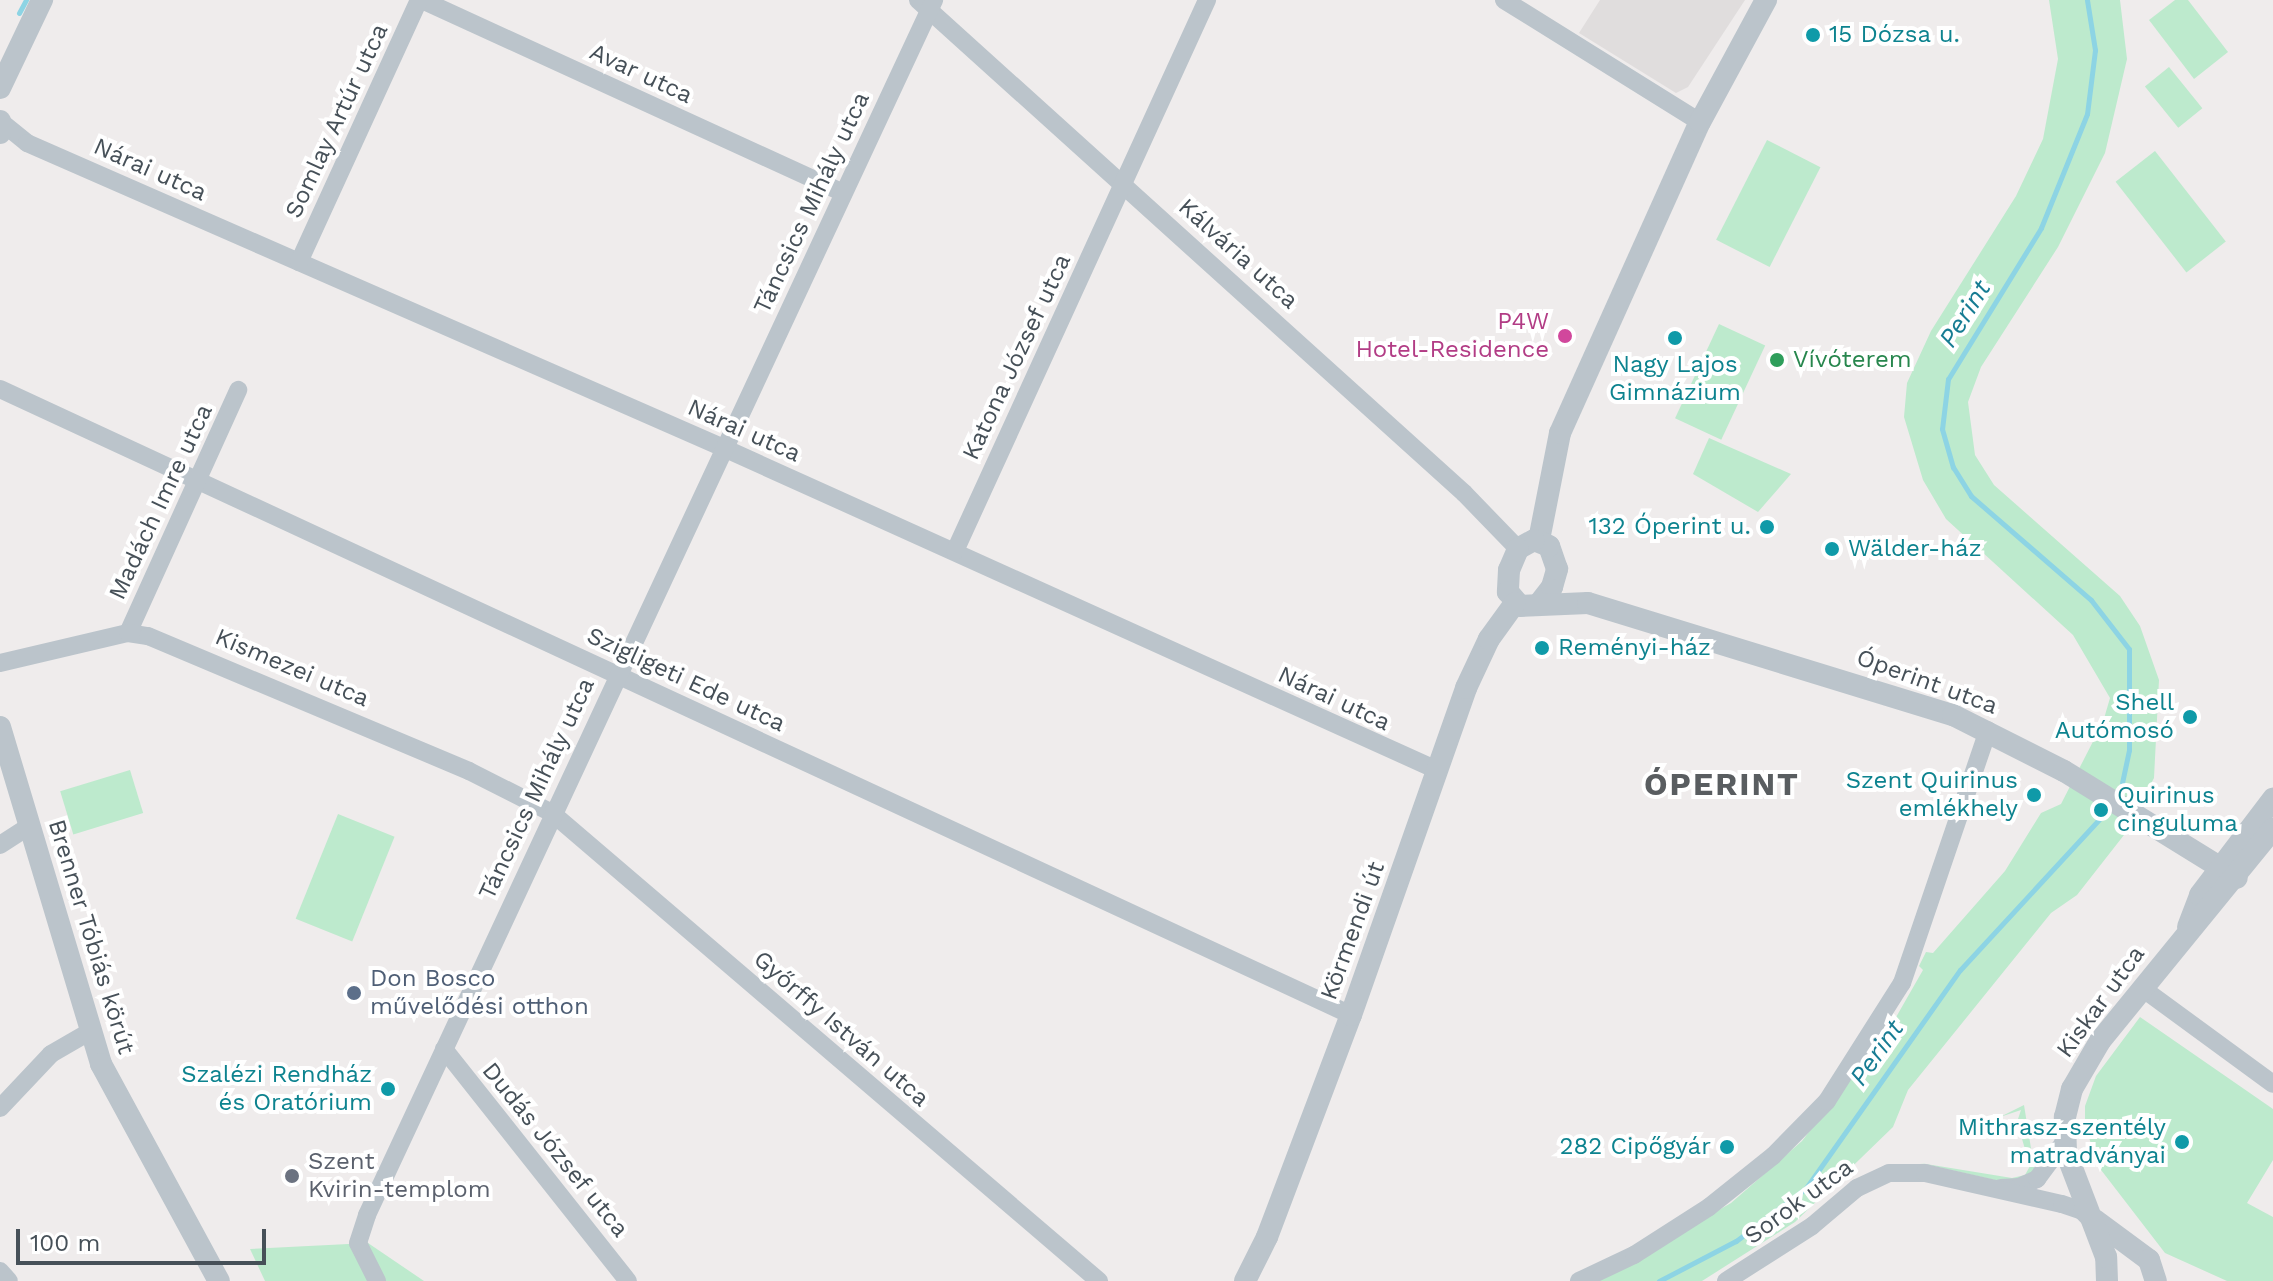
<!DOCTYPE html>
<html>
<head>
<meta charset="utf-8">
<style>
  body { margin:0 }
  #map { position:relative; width:2273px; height:1281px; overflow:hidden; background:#efecec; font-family:"Work Sans",sans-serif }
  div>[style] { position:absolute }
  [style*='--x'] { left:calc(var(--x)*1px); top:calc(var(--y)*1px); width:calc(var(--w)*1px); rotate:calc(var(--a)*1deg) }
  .education>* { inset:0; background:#e0dddd }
  .green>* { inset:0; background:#bdeacd; transform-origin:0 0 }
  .stream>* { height:5px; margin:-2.5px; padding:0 2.5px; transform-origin:2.5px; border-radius:2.5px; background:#8dd4e4 }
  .minor>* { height:18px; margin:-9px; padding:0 9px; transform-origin:9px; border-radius:9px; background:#bbc4cb }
  .tertiary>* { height:22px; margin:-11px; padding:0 11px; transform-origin:11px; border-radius:11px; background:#bbc4cb }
  .dots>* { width:22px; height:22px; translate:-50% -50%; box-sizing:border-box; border:4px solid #fff; border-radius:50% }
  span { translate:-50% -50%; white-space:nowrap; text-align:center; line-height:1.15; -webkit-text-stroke:8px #fff; paint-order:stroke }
  .culture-label { font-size:24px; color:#0d838f }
  .left { translate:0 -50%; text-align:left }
  .right { translate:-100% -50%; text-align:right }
  .street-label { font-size:24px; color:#465058 }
  .hotel-label { font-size:24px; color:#b23c85 }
  .leisure-label { font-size:24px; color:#27864d }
  .service-label { font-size:24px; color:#4e5e75 }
  .worship-label { font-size:24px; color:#5b616d }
  .water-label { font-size:26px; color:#177c93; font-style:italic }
  .district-label { font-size:32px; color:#595d60; font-weight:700; letter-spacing:2px }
  .scale { position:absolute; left:16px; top:1229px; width:250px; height:36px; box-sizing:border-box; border:4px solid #465058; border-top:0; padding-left:10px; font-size:24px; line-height:28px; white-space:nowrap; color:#465058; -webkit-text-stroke:6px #fff; paint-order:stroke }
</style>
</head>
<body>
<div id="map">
  <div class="education">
    <i style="clip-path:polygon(1600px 0,1745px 0,1688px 87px,1676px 93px,1579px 33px)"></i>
  </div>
  <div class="green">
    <i style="clip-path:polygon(2049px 0,2120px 0,2127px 59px,2105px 153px,2058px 247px,1981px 367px,1968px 402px,1975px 455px,1994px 485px,2120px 596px,2140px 626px,2159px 680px,2154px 778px,2124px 835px,2077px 895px,2051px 913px,1908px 1090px,1893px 1127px,1795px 1222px,1702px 1281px,1596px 1281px,1731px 1203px,1802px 1141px,1895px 1019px,1923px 970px,1919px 966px,1926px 952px,1933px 953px,2005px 871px,2041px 813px,2061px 804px,2103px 722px,2110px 698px,2073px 635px,1946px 519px,1923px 480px,1904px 417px,1907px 383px,1931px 331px,2016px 196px,2043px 139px,2058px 59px)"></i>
    <i style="clip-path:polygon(2175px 0,2188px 0,2228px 52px,2194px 79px,2149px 20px)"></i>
    <i style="left:2169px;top:67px;width:53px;height:31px;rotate:51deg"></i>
    <i style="left:1767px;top:140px;width:60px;height:112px;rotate:27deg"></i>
    <i style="left:2155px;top:151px;width:115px;height:50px;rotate:52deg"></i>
    <i style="left:1719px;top:324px;width:51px;height:104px;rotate:25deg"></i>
    <i style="clip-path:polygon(1709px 438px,1791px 474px,1758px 512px,1693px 474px)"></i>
    <i style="left:130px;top:770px;width:45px;height:73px;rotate:73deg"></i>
    <i style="left:338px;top:814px;width:61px;height:113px;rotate:22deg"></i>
    <i style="clip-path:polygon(2140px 1017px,2273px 1109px,2273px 1160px,2247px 1203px,2273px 1217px,2273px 1281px,2227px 1281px,2165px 1253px,2098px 1166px,2085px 1125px,2085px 1106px,2096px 1076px)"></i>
    <i style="clip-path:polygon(2024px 1105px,2035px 1173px,2008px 1183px,1920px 1163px,2012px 1178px,2025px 1175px,2030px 1166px,2017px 1122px,2021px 1110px,2000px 1117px)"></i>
    <i style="clip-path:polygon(368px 1243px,424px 1281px,265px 1281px,250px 1249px)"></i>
  </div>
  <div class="stream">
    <i style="--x:2087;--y:0;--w:51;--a:80.9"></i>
    <i style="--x:2095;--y:50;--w:64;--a:97.1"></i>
    <i style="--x:2087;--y:114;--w:123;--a:112"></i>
    <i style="--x:2041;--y:228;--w:177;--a:121.6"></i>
    <i style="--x:1948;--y:379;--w:50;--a:96.8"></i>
    <i style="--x:1942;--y:429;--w:40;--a:74"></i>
    <i style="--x:1953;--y:467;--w:34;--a:58"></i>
    <i style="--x:1971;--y:496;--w:159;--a:40.9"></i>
    <i style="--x:2091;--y:600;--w:62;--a:52.2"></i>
    <i style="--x:2129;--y:649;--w:101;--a:90"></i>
    <i style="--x:2129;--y:750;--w:33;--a:102"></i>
    <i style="--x:19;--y:13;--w:15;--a:-62"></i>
    <i style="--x:1659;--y:1281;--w:87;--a:-27.5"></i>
    <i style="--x:1736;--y:1241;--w:88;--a:-37.1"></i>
    <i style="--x:1806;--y:1188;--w:267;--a:-54.8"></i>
    <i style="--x:1960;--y:970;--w:211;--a:-47.3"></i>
  </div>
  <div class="minor">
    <i style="--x:422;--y:0;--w:461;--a:24.6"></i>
    <i style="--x:918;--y:0;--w:736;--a:42.08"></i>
    <i style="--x:1464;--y:493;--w:78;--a:46"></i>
    <i style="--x:1504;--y:0;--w:231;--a:31.9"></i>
    <i style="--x:0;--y:121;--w:35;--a:39"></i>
    <i style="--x:27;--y:143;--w:763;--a:23.64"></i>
    <i style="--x:726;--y:449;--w:780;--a:24.3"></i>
    <i style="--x:299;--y:262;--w:288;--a:-65.4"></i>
    <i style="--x:0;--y:389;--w:1489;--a:24.86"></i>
    <i style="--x:955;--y:551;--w:606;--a:-65.42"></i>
    <i style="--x:128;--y:633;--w:267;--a:-65.6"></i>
    <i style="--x:0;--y:663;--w:131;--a:-13.2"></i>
    <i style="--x:128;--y:633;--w:20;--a:9"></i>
    <i style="--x:148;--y:636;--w:348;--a:22.8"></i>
    <i style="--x:469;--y:771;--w:93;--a:26.8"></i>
    <i style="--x:552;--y:813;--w:720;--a:40.55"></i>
    <i style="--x:0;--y:845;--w:35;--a:-33"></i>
    <i style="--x:2142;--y:988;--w:162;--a:36.2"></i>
    <i style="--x:444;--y:1049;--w:296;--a:51.6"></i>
    <i style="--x:0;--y:1108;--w:74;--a:-46.6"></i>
    <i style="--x:51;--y:1054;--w:44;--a:-30.1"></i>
    <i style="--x:2001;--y:1188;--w:18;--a:-3"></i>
    <i style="--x:2019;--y:1187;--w:20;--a:-24"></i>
    <i style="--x:2037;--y:1179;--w:47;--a:-53.6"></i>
    <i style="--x:0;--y:1271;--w:13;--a:48"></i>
    <i style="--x:377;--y:1281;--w:42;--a:-116.6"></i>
    <i style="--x:358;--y:1243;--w:29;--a:-72"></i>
    <i style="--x:367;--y:1215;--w:1341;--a:-64.98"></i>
    <i style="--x:1579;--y:1281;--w:61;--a:-25.3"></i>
    <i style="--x:1634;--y:1255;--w:89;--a:-32.6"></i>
    <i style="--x:1709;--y:1207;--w:82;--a:-38.6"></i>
    <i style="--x:1773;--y:1156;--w:77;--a:-45.5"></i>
    <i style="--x:1827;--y:1101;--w:140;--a:-57.6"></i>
    <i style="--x:1902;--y:983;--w:267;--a:-71.2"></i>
    <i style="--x:1726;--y:1281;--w:102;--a:-32.6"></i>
    <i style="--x:1812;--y:1226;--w:59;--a:-40.2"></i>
    <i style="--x:1857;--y:1188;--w:35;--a:-25"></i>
    <i style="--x:1889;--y:1173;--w:36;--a:0"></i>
    <i style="--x:1925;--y:1173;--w:140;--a:12.8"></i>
    <i style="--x:2062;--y:1204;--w:21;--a:19"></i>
    <i style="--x:2082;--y:1211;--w:17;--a:45"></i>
  </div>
  <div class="tertiary">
    <i style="--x:0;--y:88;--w:98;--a:-64.5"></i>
    <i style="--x:0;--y:121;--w:12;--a:90"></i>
    <i style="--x:1539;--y:540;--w:109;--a:-78.9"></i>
    <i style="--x:1560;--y:433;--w:341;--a:-65.8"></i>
    <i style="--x:1700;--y:122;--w:139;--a:-61.6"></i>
    <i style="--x:1538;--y:605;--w:23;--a:-52"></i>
    <i style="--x:1552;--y:587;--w:19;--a:-74"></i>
    <i style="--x:1557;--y:569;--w:24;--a:-109"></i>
    <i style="--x:1549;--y:546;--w:16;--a:-158"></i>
    <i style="--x:1534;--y:540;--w:18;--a:151"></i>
    <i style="--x:1518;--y:549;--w:23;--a:113"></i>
    <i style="--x:1509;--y:570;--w:22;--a:93"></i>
    <i style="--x:1508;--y:592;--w:18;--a:49"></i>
    <i style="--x:1520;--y:606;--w:68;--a:-2.5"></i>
    <i style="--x:1588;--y:603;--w:382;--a:17.1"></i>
    <i style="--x:1953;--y:715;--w:124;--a:26.8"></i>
    <i style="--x:2064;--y:771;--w:203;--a:31.7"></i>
    <i style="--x:0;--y:727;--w:352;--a:73.3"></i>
    <i style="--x:101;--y:1064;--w:247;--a:61.5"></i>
    <i style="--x:2188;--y:927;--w:34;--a:-69"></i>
    <i style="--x:2200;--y:895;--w:121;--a:-52.8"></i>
    <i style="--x:2095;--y:1220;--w:67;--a:36.5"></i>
    <i style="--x:2149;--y:1260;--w:22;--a:72"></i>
    <i style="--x:1245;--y:1281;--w:49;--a:-63.4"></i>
    <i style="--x:1267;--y:1237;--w:237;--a:-69.3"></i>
    <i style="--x:1351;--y:1015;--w:347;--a:-70.6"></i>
    <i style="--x:1466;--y:688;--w:54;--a:-64.9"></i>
    <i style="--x:1489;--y:639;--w:44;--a:-54.2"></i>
    <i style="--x:2107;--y:1281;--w:24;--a:-92"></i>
    <i style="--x:2106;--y:1257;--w:112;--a:-110.9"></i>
    <i style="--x:2066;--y:1152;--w:35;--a:-92"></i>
    <i style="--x:2065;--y:1117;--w:29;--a:-76"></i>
    <i style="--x:2072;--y:1089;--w:56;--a:-59.7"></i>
    <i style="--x:2100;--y:1041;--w:274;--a:-50.8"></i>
  </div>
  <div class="dots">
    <i style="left:1813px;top:35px;background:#0f9aa8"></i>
    <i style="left:1565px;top:336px;background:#d1479c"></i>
    <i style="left:1675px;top:338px;background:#0f9aa8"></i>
    <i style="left:1777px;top:360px;background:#2e9e5b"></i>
    <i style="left:1767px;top:527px;background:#0f9aa8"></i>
    <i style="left:1832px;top:549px;background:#0f9aa8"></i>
    <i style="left:1542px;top:648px;background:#0f9aa8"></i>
    <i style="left:2190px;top:717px;background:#0f9aa8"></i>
    <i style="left:2034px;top:795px;background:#0f9aa8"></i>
    <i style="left:2101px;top:810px;background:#0f9aa8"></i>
    <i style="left:354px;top:993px;background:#5c6f8a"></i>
    <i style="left:388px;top:1089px;background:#0f9aa8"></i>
    <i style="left:2182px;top:1142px;background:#0f9aa8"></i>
    <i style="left:1727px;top:1147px;background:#0f9aa8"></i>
    <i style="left:292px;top:1176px;background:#6b7280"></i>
  </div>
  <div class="culture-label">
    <span class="left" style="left:1829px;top:35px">15 Dózsa u.</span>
    <span style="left:1675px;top:379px">Nagy Lajos<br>Gimnázium</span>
    <span class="right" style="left:1751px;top:527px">132 Óperint u.</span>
    <span class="left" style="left:1848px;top:549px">Wälder-ház</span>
    <span class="left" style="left:1558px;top:648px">Reményi-ház</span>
    <span class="right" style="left:2174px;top:717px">Shell<br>Autómosó</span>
    <span class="right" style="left:2018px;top:795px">Szent Quirinus<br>emlékhely</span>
    <span class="left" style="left:2117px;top:810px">Quirinus<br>cinguluma</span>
    <span class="right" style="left:372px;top:1089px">Szalézi Rendház<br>és Oratórium</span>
    <span class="right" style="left:2166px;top:1142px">Mithrasz-szentély<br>matradványai</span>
    <span class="right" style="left:1711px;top:1147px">282 Cipőgyár</span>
  </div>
  <div class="street-label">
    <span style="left:641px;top:74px;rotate:25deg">Avar utca</span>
    <span style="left:337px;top:121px;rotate:-65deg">Somlay Artúr utca</span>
    <span style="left:150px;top:170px;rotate:24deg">Nárai utca</span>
    <span style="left:812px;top:203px;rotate:-65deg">Táncsics Mihály utca</span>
    <span style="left:1238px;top:254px;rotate:42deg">Kálvária utca</span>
    <span style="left:1017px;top:357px;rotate:-65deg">Katona József utca</span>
    <span style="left:744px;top:431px;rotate:24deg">Nárai utca</span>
    <span style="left:161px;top:502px;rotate:-65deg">Madách Imre utca</span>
    <span style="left:292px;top:668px;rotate:23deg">Kismezei utca</span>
    <span style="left:686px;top:680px;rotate:25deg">Szigligeti Ede utca</span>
    <span style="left:1927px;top:682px;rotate:20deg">Óperint utca</span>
    <span style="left:1334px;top:699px;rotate:25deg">Nárai utca</span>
    <span style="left:537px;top:789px;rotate:-65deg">Táncsics Mihály utca</span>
    <span style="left:1353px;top:931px;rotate:-70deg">Körmendi út</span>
    <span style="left:91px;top:937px;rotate:73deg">Brenner Tóbiás körút</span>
    <span style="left:2101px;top:1002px;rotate:-54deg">Kiskar utca</span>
    <span style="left:841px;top:1029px;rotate:41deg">Győrffy István utca</span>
    <span style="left:555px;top:1150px;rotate:51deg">Dudás József utca</span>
    <span style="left:1799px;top:1202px;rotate:-36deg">Sorok utca</span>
  </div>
  <div class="hotel-label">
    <span class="right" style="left:1549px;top:336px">P4W<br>Hotel-Residence</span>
  </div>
  <div class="leisure-label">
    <span class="left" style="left:1793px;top:360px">Vívóterem</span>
  </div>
  <div class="service-label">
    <span class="left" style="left:370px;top:993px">Don Bosco<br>művelődési otthon</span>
  </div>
  <div class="worship-label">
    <span class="left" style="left:308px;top:1176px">Szent<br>Kvirin-templom</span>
  </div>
  <div class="water-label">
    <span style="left:1965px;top:314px;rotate:-58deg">Perint</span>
    <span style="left:1877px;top:1053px;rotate:-55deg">Perint</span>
  </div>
  <div class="district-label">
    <span style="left:1722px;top:784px">ÓPERINT</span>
  </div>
  <div class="scale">100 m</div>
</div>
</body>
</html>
